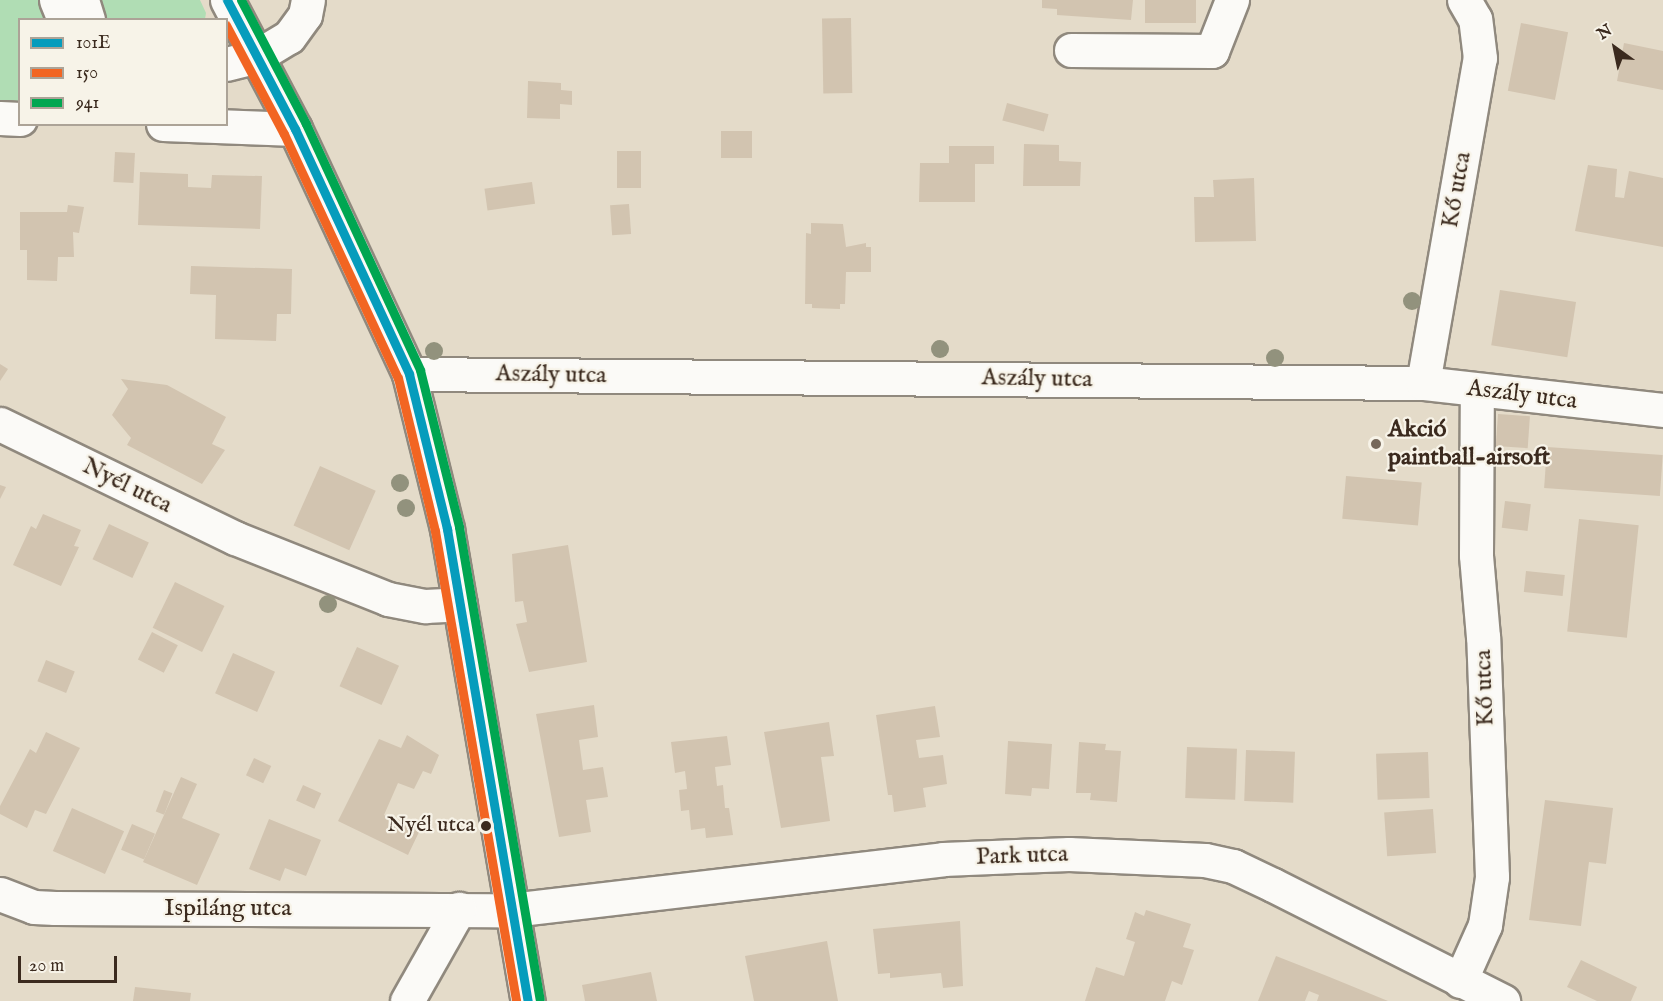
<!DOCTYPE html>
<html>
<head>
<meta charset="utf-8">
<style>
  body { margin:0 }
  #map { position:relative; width:1663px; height:1001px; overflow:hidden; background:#e4dbc9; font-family:"IM FELL English",serif }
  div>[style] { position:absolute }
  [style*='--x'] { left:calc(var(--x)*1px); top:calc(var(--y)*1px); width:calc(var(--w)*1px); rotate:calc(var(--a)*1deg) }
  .green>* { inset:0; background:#b0ddb4 }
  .building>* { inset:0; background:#d2c4b0; transform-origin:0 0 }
  .roads { filter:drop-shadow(2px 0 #90897e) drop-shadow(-2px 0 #90897e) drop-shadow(0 2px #90897e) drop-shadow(0 -2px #90897e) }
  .minor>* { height:33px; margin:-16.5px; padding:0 16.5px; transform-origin:16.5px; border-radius:16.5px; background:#fbfaf7 }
  .bus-1>* { height:9px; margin:-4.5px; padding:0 4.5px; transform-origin:4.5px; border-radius:4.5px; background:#069cbc }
  .bus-2>* { height:9px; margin:-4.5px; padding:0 4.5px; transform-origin:4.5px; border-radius:4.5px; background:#f26522 }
  .bus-3>* { height:9px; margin:-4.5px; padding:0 4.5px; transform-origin:4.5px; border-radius:4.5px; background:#00a651 }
  .trees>* { width:18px; height:18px; margin:-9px; border-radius:50%; background:#92927d }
  .dots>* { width:16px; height:16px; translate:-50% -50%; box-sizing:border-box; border:3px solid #f7f3e8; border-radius:50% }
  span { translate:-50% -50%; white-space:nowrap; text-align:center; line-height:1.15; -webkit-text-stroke:4.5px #f7f3e8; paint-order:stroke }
  .bus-label { font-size:22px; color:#3b2a1e }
  .right { translate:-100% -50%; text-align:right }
  .street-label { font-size:24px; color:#3b2a1e }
  .poi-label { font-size:24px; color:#3b2a1e; font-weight:700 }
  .left { translate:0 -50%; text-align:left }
  .legend { position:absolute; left:18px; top:18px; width:210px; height:108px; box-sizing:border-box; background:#f7f3e8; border:2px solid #aca397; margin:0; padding:8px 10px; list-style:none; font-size:18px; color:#3b2a1e }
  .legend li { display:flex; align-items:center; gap:12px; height:30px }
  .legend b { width:30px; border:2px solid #aca397 }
  .north { position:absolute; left:1585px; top:18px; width:60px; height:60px; -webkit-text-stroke:4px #f7f3e8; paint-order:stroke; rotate:327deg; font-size:16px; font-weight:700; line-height:24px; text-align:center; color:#3b2a1e }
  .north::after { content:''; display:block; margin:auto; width:21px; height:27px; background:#3b2a1e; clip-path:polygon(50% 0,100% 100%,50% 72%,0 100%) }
  .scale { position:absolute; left:18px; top:956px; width:99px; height:27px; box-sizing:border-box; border:3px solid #3b2a1e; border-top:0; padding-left:8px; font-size:18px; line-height:21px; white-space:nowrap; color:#3b2a1e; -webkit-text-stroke:4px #f7f3e8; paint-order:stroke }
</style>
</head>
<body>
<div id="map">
  <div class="green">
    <i style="clip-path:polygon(0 0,42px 0,48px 19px,20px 20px,19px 106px,0 105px)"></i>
    <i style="clip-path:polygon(92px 0,200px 0,206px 13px,205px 19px,100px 19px)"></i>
  </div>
  <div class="building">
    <i style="clip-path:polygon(1042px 0,1133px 0,1131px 20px,1057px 15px,1057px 9px,1042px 8px)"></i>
    <i style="left:1145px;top:0;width:51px;height:23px"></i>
    <i style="left:851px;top:18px;width:75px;height:29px;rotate:89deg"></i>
    <i style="left:1521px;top:23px;width:48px;height:69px;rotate:11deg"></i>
    <i style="clip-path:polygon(1624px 43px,1663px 51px,1663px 90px,1617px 81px)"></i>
    <i style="clip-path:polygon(528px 81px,561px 83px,561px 90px,572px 91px,572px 105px,560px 104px,560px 119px,527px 118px)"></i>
    <i style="left:1007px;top:103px;width:43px;height:18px;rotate:15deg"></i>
    <i style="left:721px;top:131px;width:31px;height:27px"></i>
    <i style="clip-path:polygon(1024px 144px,1059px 145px,1059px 161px,1081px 162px,1080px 186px,1023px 186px)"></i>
    <i style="clip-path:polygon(949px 146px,994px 146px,994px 164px,975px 164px,975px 202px,919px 202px,920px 163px,949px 163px)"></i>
    <i style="left:617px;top:151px;width:24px;height:37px"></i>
    <i style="left:115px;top:152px;width:20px;height:30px;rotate:3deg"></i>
    <i style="clip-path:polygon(1588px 165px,1617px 169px,1615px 197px,1624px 198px,1629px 171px,1663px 178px,1663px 247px,1575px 231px)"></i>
    <i style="clip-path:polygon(140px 172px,188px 174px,188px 187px,211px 188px,212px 175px,262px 176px,260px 229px,138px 225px)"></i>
    <i style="clip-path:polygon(1254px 178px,1256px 241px,1195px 242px,1194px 197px,1214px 197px,1213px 180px)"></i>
    <i style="left:532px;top:182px;width:22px;height:48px;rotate:82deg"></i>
    <i style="left:629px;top:204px;width:30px;height:19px;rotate:86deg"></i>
    <i style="clip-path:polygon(68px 205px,84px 207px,79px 233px,73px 232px,74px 257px,58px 257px,57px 281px,27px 280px,27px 250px,20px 250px,20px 212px,67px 212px)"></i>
    <i style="clip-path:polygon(811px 223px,843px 224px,846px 247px,866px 243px,866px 247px,871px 247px,871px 272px,846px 272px,845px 304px,840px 304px,840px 309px,812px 308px,812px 304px,805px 304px,806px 233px,811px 234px)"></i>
    <i style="clip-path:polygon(191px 266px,292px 269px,291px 314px,277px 314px,276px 341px,215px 339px,216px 295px,190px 294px)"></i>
    <i style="left:1500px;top:290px;width:77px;height:56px;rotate:9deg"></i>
    <i style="clip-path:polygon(0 364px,8px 369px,0 381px)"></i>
    <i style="clip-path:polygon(121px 379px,167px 385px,226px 417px,212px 444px,225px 450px,202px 484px,127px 445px,131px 438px,112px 415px,128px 389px)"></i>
    <i style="left:1498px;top:414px;width:32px;height:32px;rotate:4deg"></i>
    <i style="left:1547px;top:447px;width:116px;height:41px;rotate:4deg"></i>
    <i style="left:320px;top:466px;width:61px;height:65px;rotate:24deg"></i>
    <i style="left:1346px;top:476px;width:76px;height:43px;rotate:5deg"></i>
    <i style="clip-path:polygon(0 485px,6px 487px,0 499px)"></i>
    <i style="left:1505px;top:501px;width:26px;height:27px;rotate:7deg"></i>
    <i style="clip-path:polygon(43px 514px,81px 530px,74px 546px,79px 547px,61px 586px,13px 565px,31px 526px,36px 529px)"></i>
    <i style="left:1579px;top:519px;width:60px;height:113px;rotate:6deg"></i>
    <i style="left:109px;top:524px;width:44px;height:39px;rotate:25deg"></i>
    <i style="clip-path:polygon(568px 545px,587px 662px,529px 672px,516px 624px,527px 622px,523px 601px,515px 602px,512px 554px)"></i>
    <i style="left:1526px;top:571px;width:39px;height:21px;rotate:6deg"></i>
    <i style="left:175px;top:582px;width:55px;height:51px;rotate:26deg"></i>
    <i style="left:152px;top:632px;width:29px;height:31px;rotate:27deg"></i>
    <i style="left:357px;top:647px;width:46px;height:43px;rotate:24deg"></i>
    <i style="left:233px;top:653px;width:46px;height:44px;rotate:24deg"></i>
    <i style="left:46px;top:660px;width:31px;height:23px;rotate:22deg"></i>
    <i style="clip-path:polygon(594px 705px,598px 737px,579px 740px,583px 770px,603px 767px,608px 797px,586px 800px,591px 832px,559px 837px,536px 714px)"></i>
    <i style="clip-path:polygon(935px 706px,940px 737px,916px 740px,919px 758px,943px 755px,947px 784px,923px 788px,926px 807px,894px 812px,892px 795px,888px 795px,876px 715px)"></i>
    <i style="clip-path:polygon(829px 722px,834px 756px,821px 757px,830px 821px,781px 828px,764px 732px)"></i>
    <i style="clip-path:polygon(46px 732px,80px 748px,46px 814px,35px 810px,27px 828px,0 814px,0 806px,30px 749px,36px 753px)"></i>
    <i style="clip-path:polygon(407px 735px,439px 755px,431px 774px,423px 771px,414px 789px,398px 783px,384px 815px,419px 832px,408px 855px,338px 821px,379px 739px,401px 748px)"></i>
    <i style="clip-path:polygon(727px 736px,731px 765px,715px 767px,717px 786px,723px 785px,725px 808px,729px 808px,733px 835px,706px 838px,705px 828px,691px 830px,689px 810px,681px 811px,679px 790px,687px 789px,685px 771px,675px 773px,671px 742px)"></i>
    <i style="clip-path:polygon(1008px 741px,1052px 744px,1049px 789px,1032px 788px,1031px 796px,1005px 794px)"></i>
    <i style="clip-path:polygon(1079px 742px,1106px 744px,1105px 750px,1121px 751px,1117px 802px,1090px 800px,1091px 793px,1076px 793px)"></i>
    <i style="left:1187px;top:747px;width:50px;height:51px;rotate:2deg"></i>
    <i style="left:1246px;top:750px;width:49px;height:51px;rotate:2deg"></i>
    <i style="left:1428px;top:752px;width:46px;height:52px;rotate:88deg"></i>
    <i style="left:254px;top:758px;width:19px;height:19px;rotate:25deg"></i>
    <i style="clip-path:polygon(181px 777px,197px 784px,182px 818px,220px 834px,197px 885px,143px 862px)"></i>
    <i style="left:303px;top:785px;width:20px;height:17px;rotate:24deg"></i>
    <i style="left:164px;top:790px;width:9px;height:23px;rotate:21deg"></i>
    <i style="clip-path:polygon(1545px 800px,1613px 808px,1606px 864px,1589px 862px,1581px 926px,1529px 920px)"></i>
    <i style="left:72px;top:808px;width:57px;height:47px;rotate:24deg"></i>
    <i style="left:1433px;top:809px;width:44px;height:49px;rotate:86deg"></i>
    <i style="clip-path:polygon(269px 819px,321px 840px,306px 876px,285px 868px,280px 881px,249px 869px)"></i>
    <i style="left:132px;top:824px;width:25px;height:28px;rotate:23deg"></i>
    <i style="clip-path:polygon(1146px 910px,1191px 924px,1183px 947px,1194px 950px,1182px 985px,1172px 981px,1165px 1001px,1085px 1001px,1096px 967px,1124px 976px,1135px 942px,1126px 939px,1135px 912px,1144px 916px)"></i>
    <i style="clip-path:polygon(960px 921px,963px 986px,943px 988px,941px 973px,890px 978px,890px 973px,878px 974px,873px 929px)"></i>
    <i style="clip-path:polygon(827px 941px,838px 1001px,754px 1001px,745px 956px)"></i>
    <i style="clip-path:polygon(1276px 956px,1327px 976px,1388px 1001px,1317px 1001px,1319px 995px,1309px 991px,1305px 1001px,1258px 1001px)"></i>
    <i style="clip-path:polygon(1581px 960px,1637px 987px,1631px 1001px,1597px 1001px,1567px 987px)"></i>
    <i style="clip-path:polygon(651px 972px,657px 1001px,585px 1001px,582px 985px)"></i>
    <i style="clip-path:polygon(135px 987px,191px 993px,190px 1001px,133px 1001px)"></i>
  </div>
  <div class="roads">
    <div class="minor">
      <i style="--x:56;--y:0;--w:22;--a:68"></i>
      <i style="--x:82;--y:0;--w:21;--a:73"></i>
      <i style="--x:227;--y:0;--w:146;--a:62.2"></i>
      <i style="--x:295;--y:129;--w:270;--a:65"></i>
      <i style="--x:409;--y:374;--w:160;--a:76.2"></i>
      <i style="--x:447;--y:529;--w:479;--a:80.3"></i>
      <i style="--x:1071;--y:50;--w:141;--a:0.4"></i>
      <i style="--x:1212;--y:51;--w:55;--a:-68.6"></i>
      <i style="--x:226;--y:64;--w:32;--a:-14"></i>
      <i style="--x:257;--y:56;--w:37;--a:-31"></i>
      <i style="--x:289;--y:37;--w:27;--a:-54"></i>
      <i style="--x:305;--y:15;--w:15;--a:-79"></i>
      <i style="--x:0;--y:118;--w:20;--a:3"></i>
      <i style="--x:163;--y:124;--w:132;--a:2.2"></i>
      <i style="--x:409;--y:374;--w:1014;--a:0.51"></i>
      <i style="--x:1423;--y:383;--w:242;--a:6.4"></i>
      <i style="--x:1423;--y:383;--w:330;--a:-80.1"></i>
      <i style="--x:1480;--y:58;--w:39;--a:-97"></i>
      <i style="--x:1475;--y:19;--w:22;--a:-120"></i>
      <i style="--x:0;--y:424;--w:261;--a:25.9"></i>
      <i style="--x:235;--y:538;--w:165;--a:21.7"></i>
      <i style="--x:388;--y:599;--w:38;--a:11"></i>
      <i style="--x:425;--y:606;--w:35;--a:-3"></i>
      <i style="--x:0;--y:894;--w:36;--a:21"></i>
      <i style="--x:34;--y:907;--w:21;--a:3"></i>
      <i style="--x:55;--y:908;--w:456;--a:0.3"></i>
      <i style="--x:511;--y:910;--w:435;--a:-6.7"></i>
      <i style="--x:943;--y:859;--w:126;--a:-2.3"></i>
      <i style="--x:1069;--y:854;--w:136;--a:2.5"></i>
      <i style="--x:1205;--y:860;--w:29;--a:12"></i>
      <i style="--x:1233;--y:866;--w:44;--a:25.4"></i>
      <i style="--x:1273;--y:885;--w:258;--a:26.8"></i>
      <i style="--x:1460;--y:981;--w:61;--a:-65.9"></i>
      <i style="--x:1485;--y:925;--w:49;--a:-81.7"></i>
      <i style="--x:1492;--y:877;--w:240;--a:-92.1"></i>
      <i style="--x:1483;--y:637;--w:82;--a:-94.9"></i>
      <i style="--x:1476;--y:555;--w:165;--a:-89.7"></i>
      <i style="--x:407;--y:1001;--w:106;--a:-60.5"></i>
    </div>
  </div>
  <div class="bus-1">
    <i style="--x:227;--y:0;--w:146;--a:62.2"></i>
    <i style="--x:295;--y:129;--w:270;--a:65"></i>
    <i style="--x:409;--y:374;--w:160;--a:76.2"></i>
    <i style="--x:447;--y:529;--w:479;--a:80.3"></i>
  </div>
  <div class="bus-2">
    <i style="--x:226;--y:25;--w:123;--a:62"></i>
    <i style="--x:284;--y:134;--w:269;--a:65"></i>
    <i style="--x:398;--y:378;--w:157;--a:76.4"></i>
    <i style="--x:435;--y:531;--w:477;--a:80.2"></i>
  </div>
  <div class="bus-3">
    <i style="--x:241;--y:0;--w:140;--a:62.3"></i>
    <i style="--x:306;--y:124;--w:271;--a:65.1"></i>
    <i style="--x:420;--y:370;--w:162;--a:76"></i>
    <i style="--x:459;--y:527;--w:479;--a:80.3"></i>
  </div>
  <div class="trees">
    <i style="left:1412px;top:301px"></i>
    <i style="left:940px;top:349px"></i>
    <i style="left:434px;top:351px"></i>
    <i style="left:1275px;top:358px"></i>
    <i style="left:400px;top:483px"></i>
    <i style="left:406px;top:508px"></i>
    <i style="left:328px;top:604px"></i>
  </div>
  <div class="dots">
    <i style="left:1376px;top:444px;background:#76685a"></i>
    <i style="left:486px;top:826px;background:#3b2a1e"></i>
  </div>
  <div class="bus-label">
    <span class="right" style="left:475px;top:826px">Nyél utca</span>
  </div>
  <div class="street-label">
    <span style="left:1457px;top:190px;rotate:-80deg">Kő utca</span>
    <span style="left:551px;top:375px;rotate:1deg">Aszály utca</span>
    <span style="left:1037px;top:379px;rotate:1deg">Aszály utca</span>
    <span style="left:1522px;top:395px;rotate:7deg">Aszály utca</span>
    <span style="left:127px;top:486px;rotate:26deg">Nyél utca</span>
    <span style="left:1485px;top:688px;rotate:-92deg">Kő utca</span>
    <span style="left:1022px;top:856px;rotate:-2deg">Park utca</span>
    <span style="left:228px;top:909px">Ispiláng utca</span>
  </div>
  <div class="poi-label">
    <span class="left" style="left:1388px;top:444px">Akció<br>paintball-airsoft</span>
  </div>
  <ul class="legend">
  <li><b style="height:8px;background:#069cbc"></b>101E</li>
  <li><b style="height:8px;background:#f26522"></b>150</li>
  <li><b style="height:8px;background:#00a651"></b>941</li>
  </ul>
  <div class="north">N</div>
  <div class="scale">20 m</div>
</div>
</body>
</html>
